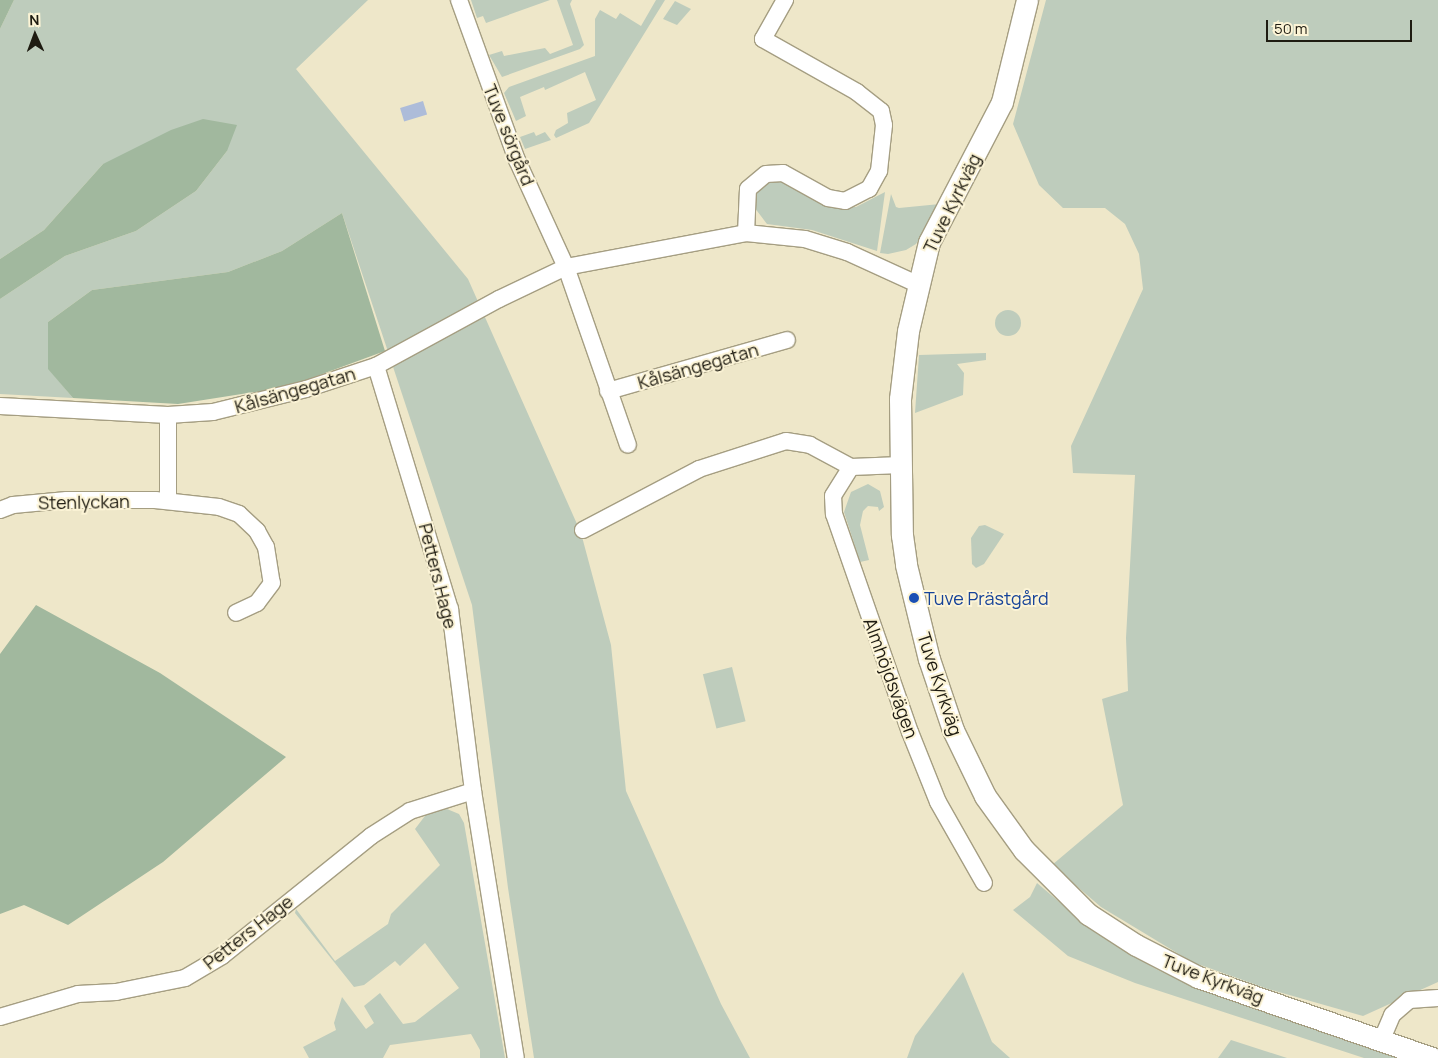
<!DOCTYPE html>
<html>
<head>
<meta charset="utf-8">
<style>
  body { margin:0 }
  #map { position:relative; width:1438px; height:1058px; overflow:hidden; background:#eee7c9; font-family:Manrope,sans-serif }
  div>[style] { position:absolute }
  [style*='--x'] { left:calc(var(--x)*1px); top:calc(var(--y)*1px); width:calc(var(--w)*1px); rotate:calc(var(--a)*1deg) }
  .green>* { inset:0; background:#beccbc; transform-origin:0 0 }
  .round { border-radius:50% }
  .forest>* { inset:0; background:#a1b89e }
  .water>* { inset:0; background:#adbcd9; transform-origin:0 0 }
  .roads { filter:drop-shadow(1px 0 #a59e82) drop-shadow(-1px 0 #a59e82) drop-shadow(0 1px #a59e82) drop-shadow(0 -1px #a59e82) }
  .minor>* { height:16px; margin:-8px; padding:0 8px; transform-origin:8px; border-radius:8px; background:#fff }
  .tertiary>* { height:21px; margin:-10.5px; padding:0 10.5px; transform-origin:10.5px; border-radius:10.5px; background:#fff }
  .dots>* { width:14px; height:14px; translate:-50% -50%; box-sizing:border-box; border:2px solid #fcf4d6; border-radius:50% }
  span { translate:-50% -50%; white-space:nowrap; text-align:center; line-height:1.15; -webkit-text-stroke:4px #fcf4d6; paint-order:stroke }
  .street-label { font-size:18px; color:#1e1b11 }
  .transit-label { font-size:18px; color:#164399 }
  .left { translate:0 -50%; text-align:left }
  .north { position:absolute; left:10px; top:10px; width:50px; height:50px; -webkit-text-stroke:4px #fcf4d6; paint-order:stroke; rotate:358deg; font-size:14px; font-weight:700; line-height:20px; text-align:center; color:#1e1b11 }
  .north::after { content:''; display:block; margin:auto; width:18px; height:22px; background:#1e1b11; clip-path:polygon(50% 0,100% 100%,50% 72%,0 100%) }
  .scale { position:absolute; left:1266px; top:20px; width:146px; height:22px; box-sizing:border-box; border:2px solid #1e1b11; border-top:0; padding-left:6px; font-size:15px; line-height:18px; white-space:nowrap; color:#1e1b11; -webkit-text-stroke:4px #fcf4d6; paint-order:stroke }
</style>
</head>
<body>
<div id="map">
  <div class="green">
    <i style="clip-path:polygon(14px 0,368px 0,296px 69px,468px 279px,581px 533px,611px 645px,626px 791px,721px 1004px,750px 1058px,534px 1058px,508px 888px,472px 605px,342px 213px,282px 251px,228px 272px,92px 290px,48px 322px,48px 368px,73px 398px,0 394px,0 299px,65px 256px,136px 231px,196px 191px,227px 151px,103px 164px,44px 230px,0 259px,0 29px)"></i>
    <i style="clip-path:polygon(471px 0,550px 0,486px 23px,483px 16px,477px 18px)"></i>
    <i style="clip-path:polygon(557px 0,572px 0,570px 4px,584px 45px,580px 49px,502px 77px,489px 55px,502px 51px,504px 56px,545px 48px,550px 54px,573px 45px)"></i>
    <i style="clip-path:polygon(656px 0,665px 0,589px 123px,556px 138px,554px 135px,556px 130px,568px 123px,567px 113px,596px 100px,585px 72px,545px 90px,544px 87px,520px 97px,526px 116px,516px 121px,504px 93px,509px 87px,595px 56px,595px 19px,600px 10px,616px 19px,620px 13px,641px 26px)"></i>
    <i style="clip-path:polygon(1046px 0,1438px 0,1438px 982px,1363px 1016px,1268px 989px,1192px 962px,1101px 907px,1052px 865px,1123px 805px,1102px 699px,1128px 691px,1126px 638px,1135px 475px,1073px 473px,1071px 446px,1143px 289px,1139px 254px,1125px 224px,1105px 208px,1063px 208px,1039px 185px,1013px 124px)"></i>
    <i style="clip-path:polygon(675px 1px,691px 9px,677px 25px,663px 19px)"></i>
    <i style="clip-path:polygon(534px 132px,536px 136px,545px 132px,551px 140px,525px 149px,520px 137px)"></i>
    <i style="clip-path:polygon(770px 181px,787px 183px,832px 207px,856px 207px,885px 192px,877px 251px,812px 230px,767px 224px,754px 207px,757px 192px)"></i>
    <i style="clip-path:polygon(891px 194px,896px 207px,899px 208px,940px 204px,916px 244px,906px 250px,888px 254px,880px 253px)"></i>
    <i class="round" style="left:995px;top:310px;width:26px;height:26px"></i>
    <i style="clip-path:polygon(986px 353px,986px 360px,957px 364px,964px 373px,963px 395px,915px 413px,919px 355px)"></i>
    <i style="clip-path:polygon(868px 484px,880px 491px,884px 507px,879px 511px,878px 507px,868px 506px,863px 511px,860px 525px,869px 560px,860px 562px,844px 512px,851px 492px)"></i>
    <i style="clip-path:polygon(985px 525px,1004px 534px,984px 564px,976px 568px,972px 564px,971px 538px,979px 526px)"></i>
    <i style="left:732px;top:667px;width:56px;height:30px;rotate:76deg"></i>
    <i style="clip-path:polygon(447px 809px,459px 814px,464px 823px,505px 1058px,480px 1058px,480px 1050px,471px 1034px,390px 1045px,383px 1058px,309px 1058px,303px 1047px,336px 1030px,334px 1023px,342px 997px,366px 1029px,374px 1023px,364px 1006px,380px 993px,403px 1024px,415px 1022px,459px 988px,425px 943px,400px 966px,395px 961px,364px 985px,354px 987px,295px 913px,296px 909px,335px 961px,388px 924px,391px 914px,440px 865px,415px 829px,428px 812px)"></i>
    <i style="clip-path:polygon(1037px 883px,1096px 933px,1156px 969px,1190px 985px,1400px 1058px,1364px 1058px,1135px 983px,1068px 956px,1013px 910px,1030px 897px)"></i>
    <i style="clip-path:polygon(963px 972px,992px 1042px,1010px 1058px,907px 1058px,915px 1036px)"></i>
    <i style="clip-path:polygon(1231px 1040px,1287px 1058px,1218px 1058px)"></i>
  </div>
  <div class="forest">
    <i style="clip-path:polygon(0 0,14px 0,0 29px)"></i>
    <i style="clip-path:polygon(203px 119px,237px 125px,227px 151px,196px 191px,136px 231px,65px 256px,0 299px,0 259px,44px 230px,103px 164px,171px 130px)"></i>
    <i style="clip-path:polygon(342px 213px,385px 351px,287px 387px,178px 404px,73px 398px,48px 369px,48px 322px,92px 290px,228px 272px,282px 251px)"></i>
    <i style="clip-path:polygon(36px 605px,160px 673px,286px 757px,163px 862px,68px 925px,24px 905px,0 914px,0 654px)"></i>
  </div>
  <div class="water">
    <i style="left:423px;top:101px;width:14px;height:24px;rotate:73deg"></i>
  </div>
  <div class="roads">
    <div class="minor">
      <i style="--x:459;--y:0;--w:170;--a:70.1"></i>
      <i style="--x:517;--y:160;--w:118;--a:65.4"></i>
      <i style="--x:566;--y:267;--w:188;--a:70.8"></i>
      <i style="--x:746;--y:233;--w:44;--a:-87.4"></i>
      <i style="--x:748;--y:189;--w:23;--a:-40"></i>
      <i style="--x:766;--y:174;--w:17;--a:-3"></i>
      <i style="--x:783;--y:173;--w:51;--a:29.1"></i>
      <i style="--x:828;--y:198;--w:17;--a:10"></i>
      <i style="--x:845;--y:201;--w:27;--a:-27"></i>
      <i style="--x:869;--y:189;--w:21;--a:-61"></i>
      <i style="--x:879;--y:171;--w:46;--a:-83.8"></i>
      <i style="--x:884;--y:125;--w:14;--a:-102"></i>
      <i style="--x:881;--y:111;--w:31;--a:-142"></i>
      <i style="--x:857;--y:92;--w:108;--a:-150.6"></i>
      <i style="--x:763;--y:39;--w:45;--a:-60.6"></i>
      <i style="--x:376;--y:366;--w:254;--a:73.1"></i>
      <i style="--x:450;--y:609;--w:183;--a:82.8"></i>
      <i style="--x:473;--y:791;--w:270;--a:80.9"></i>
      <i style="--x:608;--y:391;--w:186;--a:-15.9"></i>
      <i style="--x:0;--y:406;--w:168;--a:3.1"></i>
      <i style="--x:168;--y:415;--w:45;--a:-3.8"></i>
      <i style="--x:213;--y:412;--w:96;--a:-13.9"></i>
      <i style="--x:306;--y:389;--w:74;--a:-18.2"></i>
      <i style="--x:376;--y:366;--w:140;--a:-28.6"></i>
      <i style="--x:499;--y:299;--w:74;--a:-25.5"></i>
      <i style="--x:566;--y:267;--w:183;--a:-10.7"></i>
      <i style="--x:746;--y:233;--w:59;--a:5.8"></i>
      <i style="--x:805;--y:239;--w:44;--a:17.2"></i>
      <i style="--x:847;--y:252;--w:77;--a:24.6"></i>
      <i style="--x:851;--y:467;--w:34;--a:122"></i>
      <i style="--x:833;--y:496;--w:18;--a:87"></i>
      <i style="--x:834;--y:514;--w:231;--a:70.8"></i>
      <i style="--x:910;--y:732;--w:75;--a:68.2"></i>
      <i style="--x:938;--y:802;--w:93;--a:60.4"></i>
      <i style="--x:168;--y:501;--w:86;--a:-90"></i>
      <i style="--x:0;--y:510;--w:14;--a:-21"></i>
      <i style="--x:13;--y:505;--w:54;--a:-5.3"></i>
      <i style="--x:67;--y:500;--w:88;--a:0"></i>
      <i style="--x:155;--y:500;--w:64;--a:6.2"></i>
      <i style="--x:219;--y:507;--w:21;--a:19"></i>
      <i style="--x:239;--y:514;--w:25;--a:43"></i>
      <i style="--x:257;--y:531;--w:18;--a:61"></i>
      <i style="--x:266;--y:547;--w:36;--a:81"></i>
      <i style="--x:272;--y:583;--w:25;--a:127"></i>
      <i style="--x:257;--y:603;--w:23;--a:155"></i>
      <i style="--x:583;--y:530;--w:131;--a:-27.7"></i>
      <i style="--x:699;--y:469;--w:91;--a:-17.8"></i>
      <i style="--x:786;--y:441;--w:24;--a:9"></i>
      <i style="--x:810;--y:445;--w:47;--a:28.2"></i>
      <i style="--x:851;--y:467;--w:50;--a:-2.3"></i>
      <i style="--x:0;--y:1017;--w:81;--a:-16.4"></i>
      <i style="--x:78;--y:994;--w:38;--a:-3"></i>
      <i style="--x:116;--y:992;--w:70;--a:-11.5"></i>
      <i style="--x:185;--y:978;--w:43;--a:-30.7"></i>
      <i style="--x:222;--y:956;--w:191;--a:-38.8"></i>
      <i style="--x:371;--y:836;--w:46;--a:-32.7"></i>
      <i style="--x:410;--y:811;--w:66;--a:-17.6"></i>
      <i style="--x:1382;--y:1039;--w:26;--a:-67"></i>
      <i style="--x:1392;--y:1015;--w:23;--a:-41"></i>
      <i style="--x:1409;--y:1000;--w:29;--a:-4"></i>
    </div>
    <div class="tertiary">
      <i style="--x:1027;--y:0;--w:105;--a:103.8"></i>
      <i style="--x:1002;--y:102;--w:158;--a:117.5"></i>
      <i style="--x:929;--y:242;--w:91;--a:103.3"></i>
      <i style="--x:908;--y:331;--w:68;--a:96.7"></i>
      <i style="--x:900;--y:399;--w:136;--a:89.2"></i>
      <i style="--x:902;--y:535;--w:30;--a:82"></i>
      <i style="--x:906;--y:565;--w:97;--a:76.3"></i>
      <i style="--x:929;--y:659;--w:75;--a:71.3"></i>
      <i style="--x:953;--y:730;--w:73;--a:64.1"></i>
      <i style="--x:985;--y:796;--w:67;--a:54.2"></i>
      <i style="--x:1024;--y:850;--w:91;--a:45"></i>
      <i style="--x:1088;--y:914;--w:57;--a:32.9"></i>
      <i style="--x:1136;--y:945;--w:70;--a:27.3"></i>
      <i style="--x:1198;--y:977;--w:248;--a:19.1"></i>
    </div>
  </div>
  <div class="dots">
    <i style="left:914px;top:598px;background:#1a4fb4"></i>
  </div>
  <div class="street-label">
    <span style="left:509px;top:135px;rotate:68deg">Tuve sörgård</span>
    <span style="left:952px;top:203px;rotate:-64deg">Tuve Kyrkväg</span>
    <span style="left:698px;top:366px;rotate:-16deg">Kålsängegatan</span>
    <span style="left:295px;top:390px;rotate:-16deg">Kålsängegatan</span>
    <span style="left:84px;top:502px;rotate:-1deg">Stenlyckan</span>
    <span style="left:438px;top:576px;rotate:76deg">Petters Hage</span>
    <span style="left:891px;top:678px;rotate:70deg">Almhöjdsvägen</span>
    <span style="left:940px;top:684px;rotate:72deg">Tuve Kyrkväg</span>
    <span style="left:248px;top:932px;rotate:-38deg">Petters Hage</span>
    <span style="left:1213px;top:979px;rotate:21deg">Tuve Kyrkväg</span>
  </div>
  <div class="transit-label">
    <span class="left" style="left:924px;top:598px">Tuve Prästgård</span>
  </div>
  <div class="north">N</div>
  <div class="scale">50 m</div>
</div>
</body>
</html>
